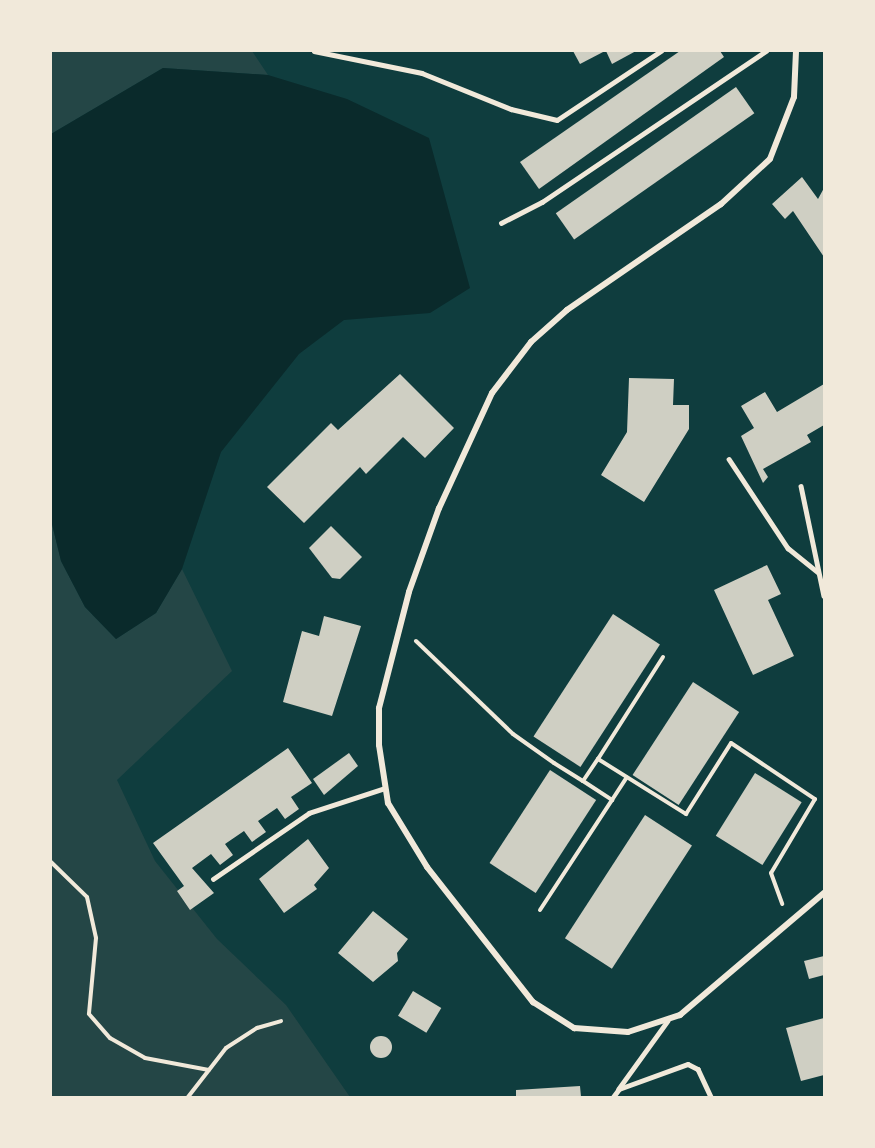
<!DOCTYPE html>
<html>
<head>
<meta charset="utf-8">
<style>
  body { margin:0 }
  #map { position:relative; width:875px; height:1148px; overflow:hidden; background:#0f3d3e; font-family:"Nunito Sans",sans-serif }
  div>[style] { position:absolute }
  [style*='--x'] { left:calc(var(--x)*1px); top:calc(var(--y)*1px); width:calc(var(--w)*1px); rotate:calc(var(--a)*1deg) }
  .green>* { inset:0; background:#244646 }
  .water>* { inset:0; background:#0a2a2b }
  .building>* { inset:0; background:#cfcfc3; transform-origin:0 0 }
  .round { border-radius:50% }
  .path>* { height:4px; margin:-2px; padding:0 2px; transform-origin:2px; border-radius:2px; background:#f1e9da }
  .service>* { height:4.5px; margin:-2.25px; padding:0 2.25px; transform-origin:2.25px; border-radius:2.25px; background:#f1e9da }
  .minor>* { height:6px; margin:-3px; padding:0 3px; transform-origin:3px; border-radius:3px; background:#f1e9da }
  span { translate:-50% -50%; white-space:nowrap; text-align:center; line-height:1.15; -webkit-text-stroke:4.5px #f1e9da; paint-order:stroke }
  .frame { position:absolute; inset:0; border:52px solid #f1e9da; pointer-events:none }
</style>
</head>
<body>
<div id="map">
  <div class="green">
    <i style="clip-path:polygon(51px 51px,252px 51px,268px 75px,163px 68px,51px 134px)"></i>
    <i style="clip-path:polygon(51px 520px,61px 561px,85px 607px,116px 639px,156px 613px,182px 569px,232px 671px,117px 780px,155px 861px,217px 939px,286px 1005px,350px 1097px,51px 1097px)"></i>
  </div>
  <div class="water">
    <i style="clip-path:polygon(163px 68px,268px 75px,347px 99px,429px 138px,470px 288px,430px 313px,344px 320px,299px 354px,221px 452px,182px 569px,156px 613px,116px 639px,85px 607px,61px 561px,51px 520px,51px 134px)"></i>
  </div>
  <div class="building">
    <i style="clip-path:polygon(573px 51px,605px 51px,580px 64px)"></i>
    <i style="clip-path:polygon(606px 51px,636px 51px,612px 64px)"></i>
    <i style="clip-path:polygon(680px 51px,720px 51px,724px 57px,539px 189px,520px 162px)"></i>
    <i style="left:736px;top:87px;width:32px;height:220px;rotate:55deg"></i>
    <i style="clip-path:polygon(802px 177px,818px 199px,824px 188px,824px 257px,793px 211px,785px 219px,772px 204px)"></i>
    <i style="clip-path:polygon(400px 374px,454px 428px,425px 458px,403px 437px,366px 474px,360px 467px,304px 523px,267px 487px,331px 423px,338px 430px)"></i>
    <i style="clip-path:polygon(629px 378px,674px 379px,673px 405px,689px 405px,689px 429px,644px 502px,601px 475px,627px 432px)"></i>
    <i style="clip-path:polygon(824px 384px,824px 425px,807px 435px,811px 442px,763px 469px,768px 477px,763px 483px,741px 436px,754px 428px,741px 406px,765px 392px,777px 412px)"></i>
    <i style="clip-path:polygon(331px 526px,362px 557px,340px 579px,332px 578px,309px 548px)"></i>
    <i style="clip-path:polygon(767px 565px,781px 594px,768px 600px,794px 656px,753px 675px,714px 590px)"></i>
    <i style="left:613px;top:614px;width:56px;height:146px;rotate:33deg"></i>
    <i style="clip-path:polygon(324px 616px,361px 626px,332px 716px,283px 702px,302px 631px,319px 636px)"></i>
    <i style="left:693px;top:682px;width:55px;height:111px;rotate:33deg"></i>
    <i style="clip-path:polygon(288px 748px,312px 783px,291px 797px,299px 809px,285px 819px,277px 808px,258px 821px,266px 832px,252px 842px,244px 831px,225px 844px,233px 855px,220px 865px,211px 854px,192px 868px,214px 893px,190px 910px,177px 891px,184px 886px,153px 843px)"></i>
    <i style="clip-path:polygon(349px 753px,358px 766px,324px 795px,313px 779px)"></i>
    <i style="left:550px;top:770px;width:55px;height:111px;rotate:33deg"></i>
    <i style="left:755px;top:773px;width:55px;height:74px;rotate:32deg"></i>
    <i style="left:645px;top:815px;width:56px;height:147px;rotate:33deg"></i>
    <i style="clip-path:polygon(308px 839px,329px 868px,314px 885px,317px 889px,284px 913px,259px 879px)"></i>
    <i style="clip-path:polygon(373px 911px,408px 939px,397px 953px,398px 961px,373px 982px,338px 953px)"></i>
    <i style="clip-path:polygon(824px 956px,824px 975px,809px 979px,804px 961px)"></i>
    <i style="left:413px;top:991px;width:33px;height:29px;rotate:31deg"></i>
    <i style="clip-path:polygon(824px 1018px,824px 1075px,801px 1081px,786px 1028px)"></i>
    <i class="round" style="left:370px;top:1036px;width:22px;height:22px"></i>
    <i style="clip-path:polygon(580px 1086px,581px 1097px,516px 1097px,516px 1090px)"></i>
  </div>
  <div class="path">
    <i style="--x:416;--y:641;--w:134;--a:43.8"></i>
    <i style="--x:513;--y:734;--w:50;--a:35.3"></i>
    <i style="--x:554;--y:763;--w:34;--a:32"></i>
    <i style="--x:583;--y:781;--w:27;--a:-56"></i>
    <i style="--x:663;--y:657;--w:121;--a:122.5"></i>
    <i style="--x:598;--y:759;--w:104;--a:32"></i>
    <i style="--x:686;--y:814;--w:84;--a:-57.6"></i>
    <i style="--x:731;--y:743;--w:101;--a:33.7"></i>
    <i style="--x:815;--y:799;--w:86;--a:120.7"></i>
    <i style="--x:771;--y:873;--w:33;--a:70"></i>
    <i style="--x:583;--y:781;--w:35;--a:33"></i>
    <i style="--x:612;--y:800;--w:27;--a:-57"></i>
    <i style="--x:51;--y:862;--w:50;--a:44.2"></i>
    <i style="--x:87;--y:897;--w:42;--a:77.6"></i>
    <i style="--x:96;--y:938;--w:76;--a:95.3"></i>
    <i style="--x:89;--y:1014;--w:32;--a:49"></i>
    <i style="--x:110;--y:1038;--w:40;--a:29.7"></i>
    <i style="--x:145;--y:1058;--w:65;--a:10.6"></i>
    <i style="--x:540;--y:910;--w:131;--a:-56.8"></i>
    <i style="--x:188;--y:1097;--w:62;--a:-52.2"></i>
    <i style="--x:226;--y:1048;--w:37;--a:-33"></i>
    <i style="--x:257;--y:1028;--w:25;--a:-16"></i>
  </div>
  <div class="service">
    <i style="--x:314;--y:51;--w:110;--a:11.5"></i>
    <i style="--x:422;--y:73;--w:96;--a:22"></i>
    <i style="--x:511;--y:109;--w:47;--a:13.4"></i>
    <i style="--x:557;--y:120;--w:125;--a:-33.6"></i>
    <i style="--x:501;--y:223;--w:46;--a:-27.1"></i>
    <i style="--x:542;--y:202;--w:270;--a:-34"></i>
    <i style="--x:729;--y:459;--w:107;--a:56.5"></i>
    <i style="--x:788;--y:548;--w:38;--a:39"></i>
    <i style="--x:801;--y:486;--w:112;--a:78.2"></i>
    <i style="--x:213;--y:879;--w:116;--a:-34.5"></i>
    <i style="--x:309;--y:813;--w:80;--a:-18.2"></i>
    <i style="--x:668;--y:1021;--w:84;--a:125.8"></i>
    <i style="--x:619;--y:1089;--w:73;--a:-19.9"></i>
    <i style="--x:688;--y:1064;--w:11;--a:27"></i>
    <i style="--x:698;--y:1069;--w:31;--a:65"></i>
    <i style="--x:613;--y:1097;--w:10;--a:-53"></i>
  </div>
  <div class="minor">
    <i style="--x:796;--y:51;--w:46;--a:92.5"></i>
    <i style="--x:794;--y:97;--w:66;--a:111.2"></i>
    <i style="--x:770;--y:159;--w:67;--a:137.4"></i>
    <i style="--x:721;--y:204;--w:187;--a:145.5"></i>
    <i style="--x:567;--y:310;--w:48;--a:138.4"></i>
    <i style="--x:531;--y:342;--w:64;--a:127.4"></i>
    <i style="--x:492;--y:393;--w:127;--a:114.7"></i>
    <i style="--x:439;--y:508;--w:89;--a:109.7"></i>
    <i style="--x:409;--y:592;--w:120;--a:104.5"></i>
    <i style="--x:379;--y:708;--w:37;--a:90"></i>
    <i style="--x:379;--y:745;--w:59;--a:81.2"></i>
    <i style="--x:388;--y:803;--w:75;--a:58.6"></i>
    <i style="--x:427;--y:867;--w:172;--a:51.9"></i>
    <i style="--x:533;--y:1002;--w:49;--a:32.4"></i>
    <i style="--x:574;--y:1028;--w:54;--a:4.2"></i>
    <i style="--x:628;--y:1032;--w:55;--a:-18.1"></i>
    <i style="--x:680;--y:1015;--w:189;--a:-40.3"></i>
  </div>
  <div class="frame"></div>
</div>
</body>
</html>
